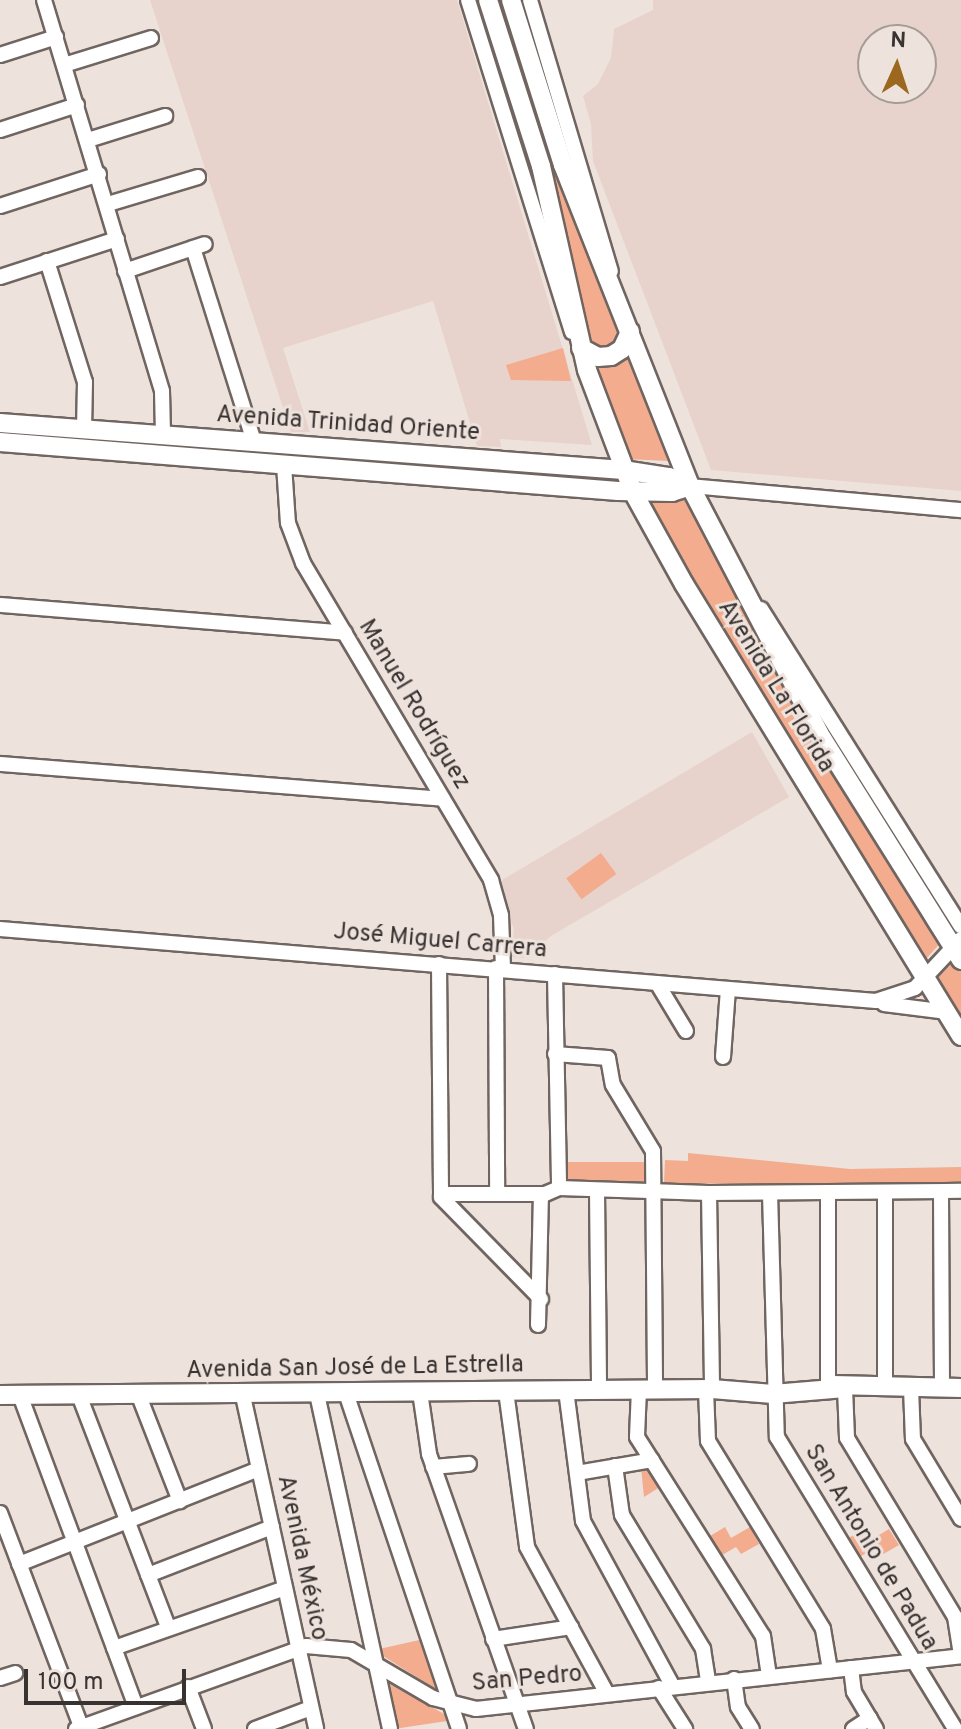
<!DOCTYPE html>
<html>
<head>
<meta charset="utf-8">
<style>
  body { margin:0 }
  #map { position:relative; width:961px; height:1729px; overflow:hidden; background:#eee2dc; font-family:Overpass,sans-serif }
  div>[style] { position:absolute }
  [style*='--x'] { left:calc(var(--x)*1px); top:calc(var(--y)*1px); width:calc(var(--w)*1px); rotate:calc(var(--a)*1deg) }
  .built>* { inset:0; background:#e7d3cb }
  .green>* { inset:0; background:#f3ac8d; transform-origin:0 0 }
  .roads { filter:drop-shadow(2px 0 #706560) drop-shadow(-2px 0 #706560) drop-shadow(0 2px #706560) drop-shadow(0 -2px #706560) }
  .minor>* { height:14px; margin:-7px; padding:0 7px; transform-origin:7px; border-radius:7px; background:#fff }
  .major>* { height:18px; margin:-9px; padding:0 9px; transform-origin:9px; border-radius:9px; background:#fff }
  span { translate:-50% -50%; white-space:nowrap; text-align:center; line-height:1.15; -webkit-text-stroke:6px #eee2dc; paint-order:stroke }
  .street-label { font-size:24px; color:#383331 }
  .north { position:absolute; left:857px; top:24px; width:80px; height:80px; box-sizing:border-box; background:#eee2dc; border:2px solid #a59c98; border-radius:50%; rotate:3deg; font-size:22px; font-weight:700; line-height:32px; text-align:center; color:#383331 }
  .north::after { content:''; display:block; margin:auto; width:28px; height:36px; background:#9c681e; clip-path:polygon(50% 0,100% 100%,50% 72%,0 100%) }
  .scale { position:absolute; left:24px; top:1669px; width:162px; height:36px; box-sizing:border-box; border:4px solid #383331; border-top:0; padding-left:10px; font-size:24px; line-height:28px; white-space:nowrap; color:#383331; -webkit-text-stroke:6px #eee2dc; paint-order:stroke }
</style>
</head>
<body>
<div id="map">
  <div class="built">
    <i style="clip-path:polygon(150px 0,457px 0,592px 445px,500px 439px,501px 447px,477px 446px,433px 301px,283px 348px,310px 432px,291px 432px)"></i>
    <i style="clip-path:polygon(evenodd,653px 0,961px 0,961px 491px,711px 470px,593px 161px,591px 124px,583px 96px,598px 84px,611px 58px,614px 29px,653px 10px,653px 0,873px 40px,921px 40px,921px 88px,873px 88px,873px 40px)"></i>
    <i style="clip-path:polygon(752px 732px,789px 797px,551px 936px,525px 958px,512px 957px,514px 929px,497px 883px)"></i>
  </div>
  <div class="green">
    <i style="clip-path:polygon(495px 0,507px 0,668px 461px,627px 459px,589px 348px,535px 122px)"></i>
    <i style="clip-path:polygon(563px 348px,571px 381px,511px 380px,506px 365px)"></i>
    <i style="clip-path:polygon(646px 498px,685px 499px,943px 940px,926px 959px,732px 648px)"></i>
    <i style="left:601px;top:853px;width:26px;height:43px;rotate:54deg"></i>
    <i style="clip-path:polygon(955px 961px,961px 971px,961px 1017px,937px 978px)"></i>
    <i style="clip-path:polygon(688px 1153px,850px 1169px,961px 1167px,961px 1186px,664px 1183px,665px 1160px,688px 1161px)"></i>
    <i style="left:563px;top:1162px;width:85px;height:22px"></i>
    <i style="clip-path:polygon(652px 1465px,663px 1485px,644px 1497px,641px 1467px)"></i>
    <i style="clip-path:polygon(725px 1527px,731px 1538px,750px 1527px,759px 1544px,741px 1554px,736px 1547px,717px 1558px,705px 1539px)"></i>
    <i style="clip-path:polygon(864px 1529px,871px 1540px,889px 1529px,899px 1545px,880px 1556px,875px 1548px,856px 1559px,845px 1540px)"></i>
    <i style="clip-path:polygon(424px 1639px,445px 1695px,380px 1654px,379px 1649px)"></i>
    <i style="clip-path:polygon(384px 1681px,446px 1715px,447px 1721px,394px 1729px)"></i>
  </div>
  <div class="roads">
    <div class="minor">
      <i style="--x:44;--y:0;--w:408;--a:73.2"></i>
      <i style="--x:162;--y:391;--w:44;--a:88.7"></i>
      <i style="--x:468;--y:0;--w:348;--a:72.6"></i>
      <i style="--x:530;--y:0;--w:283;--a:73.4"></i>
      <i style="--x:0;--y:55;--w:59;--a:-17.8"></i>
      <i style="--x:64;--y:65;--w:91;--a:-17.2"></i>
      <i style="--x:0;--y:130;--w:81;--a:-18"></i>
      <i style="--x:88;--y:140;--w:81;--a:-17.3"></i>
      <i style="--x:108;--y:204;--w:94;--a:-16.7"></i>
      <i style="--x:0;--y:206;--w:104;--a:-17.9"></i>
      <i style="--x:193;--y:248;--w:203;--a:72.5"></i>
      <i style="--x:47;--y:261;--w:127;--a:72.6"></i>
      <i style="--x:85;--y:382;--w:47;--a:91.2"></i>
      <i style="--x:125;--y:271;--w:84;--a:-18.6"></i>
      <i style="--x:0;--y:277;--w:123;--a:-18"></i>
      <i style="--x:284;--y:465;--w:58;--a:86.1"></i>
      <i style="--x:288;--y:523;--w:43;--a:69.4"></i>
      <i style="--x:303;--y:563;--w:369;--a:59.3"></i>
      <i style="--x:491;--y:880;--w:37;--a:74"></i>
      <i style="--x:501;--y:916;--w:53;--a:87.8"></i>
      <i style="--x:690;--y:486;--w:272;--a:5.1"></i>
      <i style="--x:0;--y:605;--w:346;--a:4.6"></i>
      <i style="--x:761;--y:609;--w:375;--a:57.8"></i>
      <i style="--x:0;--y:764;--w:444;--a:4.5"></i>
      <i style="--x:0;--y:929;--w:879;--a:4.7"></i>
      <i style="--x:876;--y:1001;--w:41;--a:-18.4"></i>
      <i style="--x:915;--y:988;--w:67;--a:-46.8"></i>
      <i style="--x:439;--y:964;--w:233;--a:89.5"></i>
      <i style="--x:441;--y:1197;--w:143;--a:45.6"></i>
      <i style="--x:496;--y:968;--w:226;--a:89.7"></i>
      <i style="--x:555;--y:974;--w:214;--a:88.9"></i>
      <i style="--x:657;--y:983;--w:56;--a:58.9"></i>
      <i style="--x:884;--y:1004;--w:64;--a:7.2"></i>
      <i style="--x:555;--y:1054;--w:53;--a:4.3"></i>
      <i style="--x:608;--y:1058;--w:27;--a:80"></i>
      <i style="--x:613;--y:1085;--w:77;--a:58.8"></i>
      <i style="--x:653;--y:1151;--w:238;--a:89.5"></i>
      <i style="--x:723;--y:1057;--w:68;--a:-85.8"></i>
      <i style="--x:597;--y:1191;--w:199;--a:89.4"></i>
      <i style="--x:828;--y:1192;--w:192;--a:90"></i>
      <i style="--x:885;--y:1192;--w:196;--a:90"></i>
      <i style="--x:941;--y:1192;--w:196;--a:89.7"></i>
      <i style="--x:709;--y:1193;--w:196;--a:89.1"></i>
      <i style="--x:770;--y:1193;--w:244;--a:88.4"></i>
      <i style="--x:777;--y:1437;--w:342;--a:58.6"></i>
      <i style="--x:441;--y:1194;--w:104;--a:0"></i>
      <i style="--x:545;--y:1194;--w:15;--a:-23"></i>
      <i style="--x:559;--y:1188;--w:150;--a:1.9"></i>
      <i style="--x:709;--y:1193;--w:252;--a:-0.5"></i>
      <i style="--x:538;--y:1325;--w:131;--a:-88.7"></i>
      <i style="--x:845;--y:1388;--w:50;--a:87.7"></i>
      <i style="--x:847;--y:1438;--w:209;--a:58.9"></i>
      <i style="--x:955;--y:1617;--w:38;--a:81"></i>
      <i style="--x:911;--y:1388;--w:51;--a:87.8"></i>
      <i style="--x:913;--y:1439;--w:93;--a:59"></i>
      <i style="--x:639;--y:1389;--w:48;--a:92.4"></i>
      <i style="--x:637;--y:1437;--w:236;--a:57.7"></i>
      <i style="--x:763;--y:1636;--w:40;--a:81.5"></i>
      <i style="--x:706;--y:1389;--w:52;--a:87.8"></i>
      <i style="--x:708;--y:1441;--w:220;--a:58.5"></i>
      <i style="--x:823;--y:1629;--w:42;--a:80.3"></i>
      <i style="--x:566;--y:1390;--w:132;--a:82.6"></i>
      <i style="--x:583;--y:1521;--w:189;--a:61.5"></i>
      <i style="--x:506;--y:1391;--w:157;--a:82.3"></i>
      <i style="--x:527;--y:1547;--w:167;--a:61.4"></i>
      <i style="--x:420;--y:1392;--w:63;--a:81.7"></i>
      <i style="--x:429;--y:1454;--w:292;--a:70.6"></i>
      <i style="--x:346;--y:1393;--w:354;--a:71.4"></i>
      <i style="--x:317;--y:1394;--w:343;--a:77.7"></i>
      <i style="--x:20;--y:1395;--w:333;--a:69.6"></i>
      <i style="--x:79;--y:1395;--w:248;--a:69"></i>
      <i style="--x:139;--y:1396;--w:113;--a:68.7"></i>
      <i style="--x:243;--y:1396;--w:341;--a:77.6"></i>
      <i style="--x:615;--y:1466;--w:49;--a:81.9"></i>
      <i style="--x:622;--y:1515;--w:157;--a:58.8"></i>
      <i style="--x:703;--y:1649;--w:33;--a:81"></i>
      <i style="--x:433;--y:1467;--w:36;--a:-5"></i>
      <i style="--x:577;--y:1473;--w:76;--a:-9.8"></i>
      <i style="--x:0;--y:1513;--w:231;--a:69.2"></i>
      <i style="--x:19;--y:1564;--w:258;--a:-21.6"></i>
      <i style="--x:148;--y:1575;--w:133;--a:-21.2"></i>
      <i style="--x:493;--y:1639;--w:79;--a:-8.7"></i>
      <i style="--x:114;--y:1648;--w:181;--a:-19.3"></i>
      <i style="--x:851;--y:1668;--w:24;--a:83"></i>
      <i style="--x:854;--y:1692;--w:43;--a:59.3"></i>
      <i style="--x:0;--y:1678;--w:16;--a:-18"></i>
      <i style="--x:734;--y:1679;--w:28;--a:82"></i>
      <i style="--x:738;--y:1707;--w:26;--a:58"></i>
      <i style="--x:188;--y:1687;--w:45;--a:69.1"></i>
      <i style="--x:659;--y:1688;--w:49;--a:57.6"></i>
      <i style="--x:76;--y:1729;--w:245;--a:-19.8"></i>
      <i style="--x:306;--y:1646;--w:45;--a:5.1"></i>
      <i style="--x:351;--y:1650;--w:95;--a:30.3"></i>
      <i style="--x:433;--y:1698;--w:44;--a:14.3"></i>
      <i style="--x:476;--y:1709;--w:488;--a:-6.2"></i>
      <i style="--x:255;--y:1729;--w:60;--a:-20.6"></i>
      <i style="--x:853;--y:1729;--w:20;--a:-33"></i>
    </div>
    <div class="major">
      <i style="--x:488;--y:0;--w:174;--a:72.3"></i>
      <i style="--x:541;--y:166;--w:209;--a:77.3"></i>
      <i style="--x:587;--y:370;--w:130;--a:69.3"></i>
      <i style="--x:633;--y:492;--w:105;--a:61"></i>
      <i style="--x:684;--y:584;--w:530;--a:58.5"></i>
      <i style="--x:511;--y:0;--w:173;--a:72.5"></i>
      <i style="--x:563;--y:165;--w:345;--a:68.4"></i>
      <i style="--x:690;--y:486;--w:284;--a:62.4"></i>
      <i style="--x:822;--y:738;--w:262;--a:57.9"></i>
      <i style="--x:581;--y:348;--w:19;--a:28"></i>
      <i style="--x:598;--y:357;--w:13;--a:-4"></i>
      <i style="--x:611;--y:356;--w:13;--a:-32"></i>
      <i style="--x:622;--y:349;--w:19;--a:-65"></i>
      <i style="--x:0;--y:423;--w:625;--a:4.31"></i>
      <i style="--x:623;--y:470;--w:47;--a:8.7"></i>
      <i style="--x:669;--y:477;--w:23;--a:23"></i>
      <i style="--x:0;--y:442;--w:620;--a:4.53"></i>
      <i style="--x:618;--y:491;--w:54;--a:1.1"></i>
      <i style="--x:672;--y:492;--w:19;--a:-18"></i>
      <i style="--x:833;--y:1385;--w:128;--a:1.3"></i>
      <i style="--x:0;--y:1395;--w:712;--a:-0.48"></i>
      <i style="--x:712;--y:1389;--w:61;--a:4.7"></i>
      <i style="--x:773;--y:1394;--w:72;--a:-4.8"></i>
    </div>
  </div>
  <div class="street-label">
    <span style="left:348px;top:425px;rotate:4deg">Avenida Trinidad Oriente</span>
    <span style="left:775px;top:687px;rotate:58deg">Avenida La Florida</span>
    <span style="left:413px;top:705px;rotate:59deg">Manuel Rodríguez</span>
    <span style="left:440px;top:942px;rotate:5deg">José Miguel Carrera</span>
    <span style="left:355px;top:1369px;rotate:-1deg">Avenida San José de La Estrella</span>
    <span style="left:870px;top:1548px;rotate:59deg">San Antonio de Padua</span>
    <span style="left:301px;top:1558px;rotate:78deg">Avenida México</span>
    <span style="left:527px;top:1680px;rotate:-5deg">San Pedro</span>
  </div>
  <div class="north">N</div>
  <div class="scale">100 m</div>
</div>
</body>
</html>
